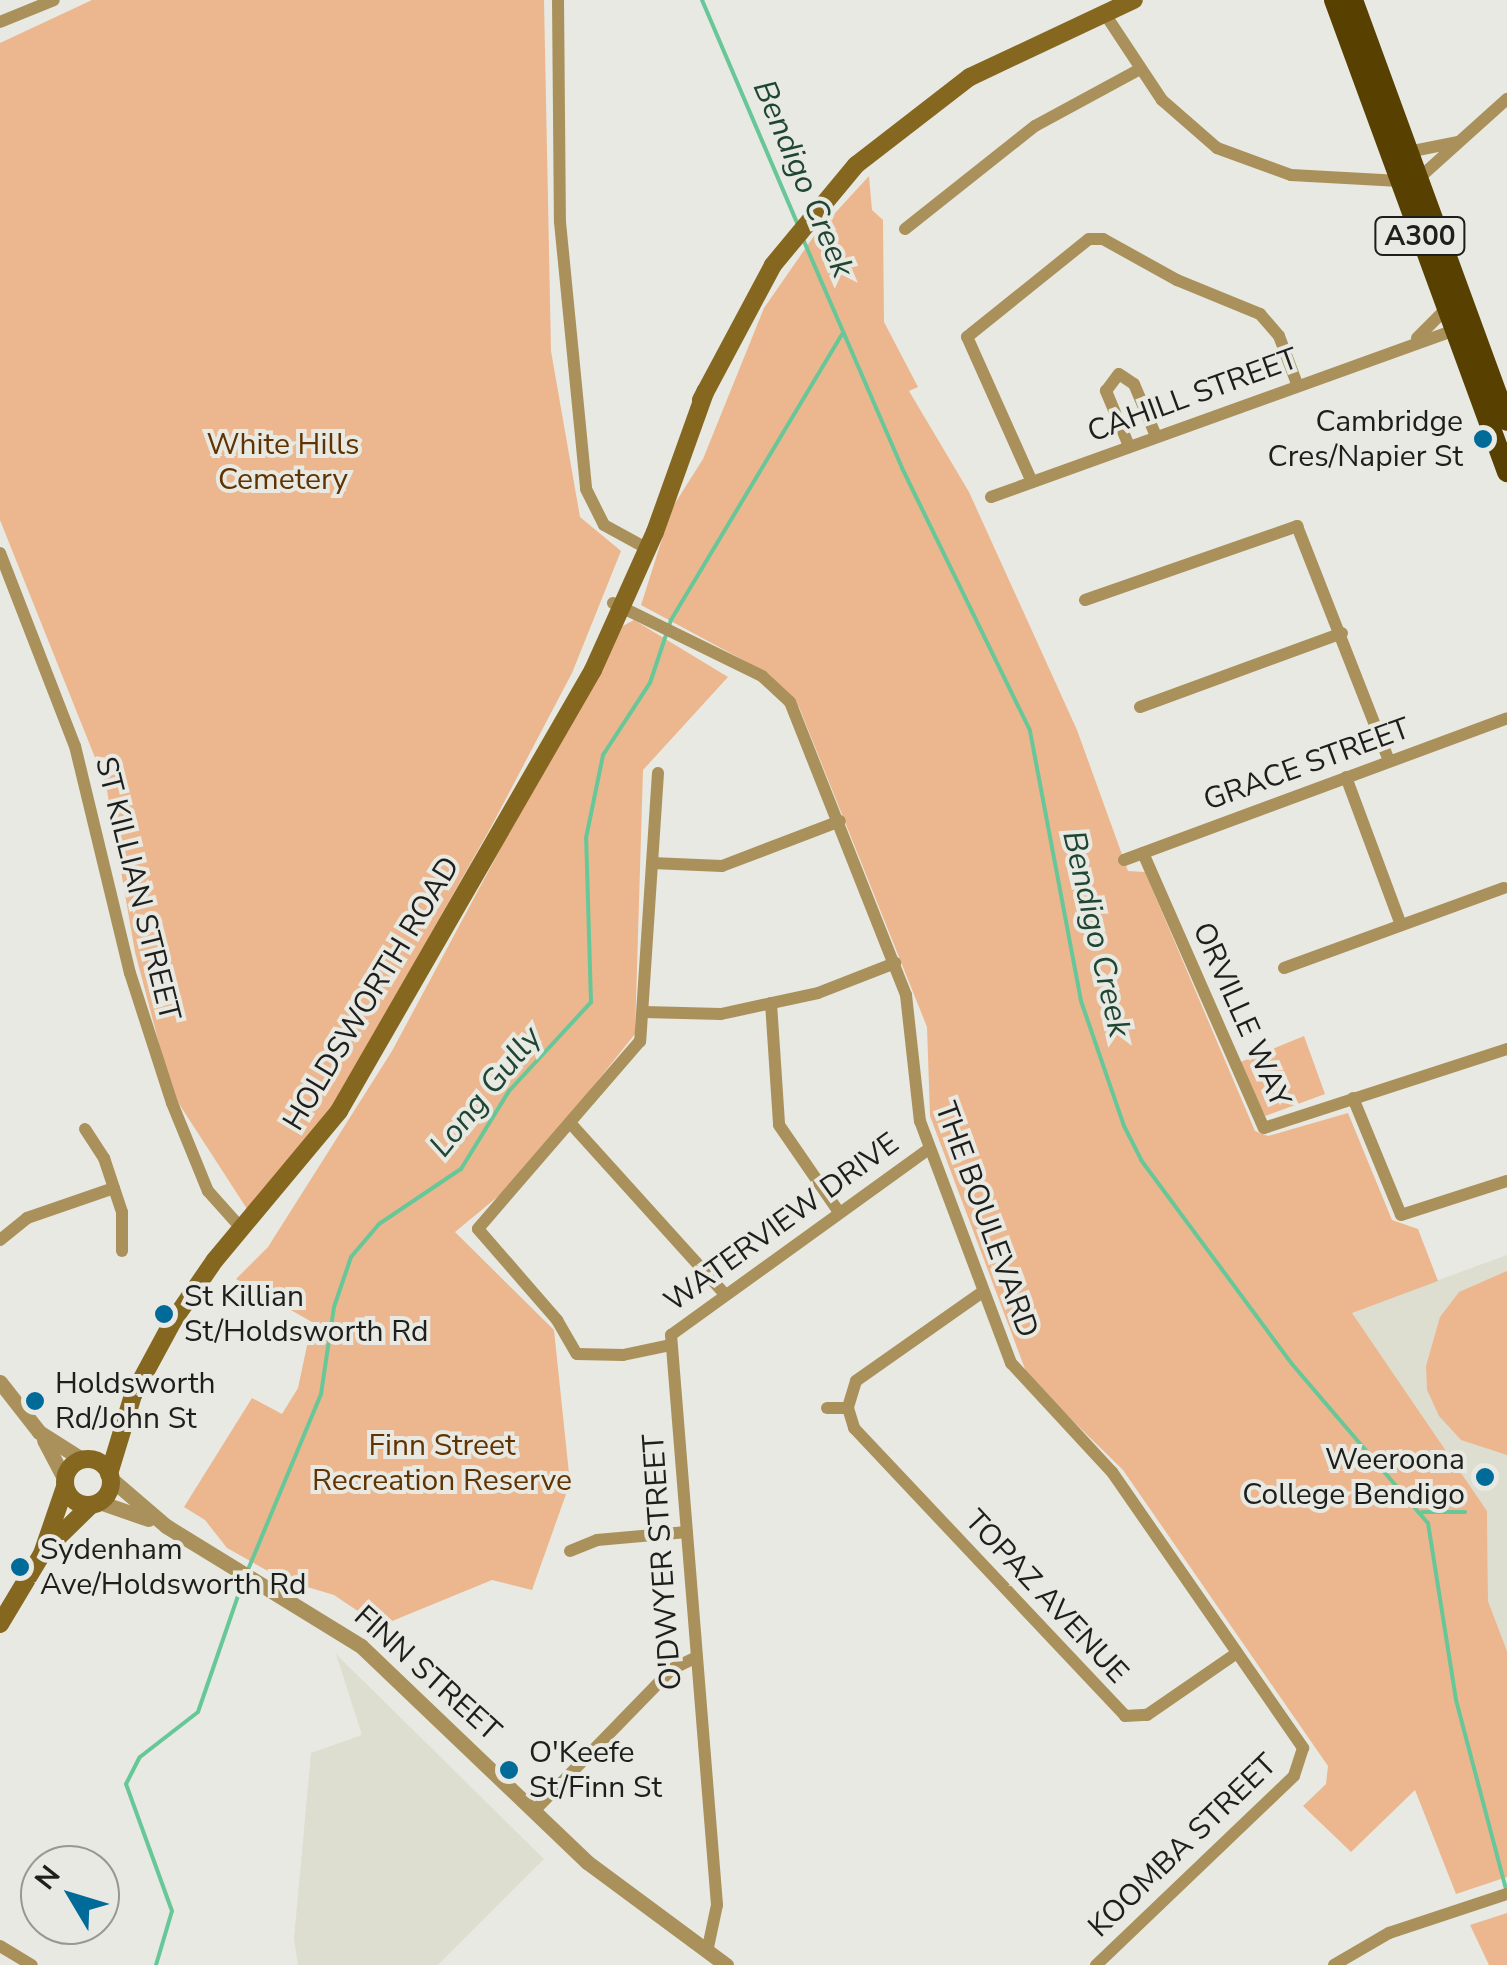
<!DOCTYPE html>
<html>
<head>
<meta charset="utf-8">
<style>
  body { margin:0 }
  #map { position:relative; width:1507px; height:1965px; overflow:hidden; background:#e8e9e2; font-family:"Nunito Sans",sans-serif }
  div>[style] { position:absolute }
  [style*='--x'] { left:calc(var(--x)*1px); top:calc(var(--y)*1px); width:calc(var(--w)*1px); rotate:calc(var(--a)*1deg) }
  .built>* { inset:0; background:#ddded0 }
  .green>* { inset:0; background:#ecb78e }
  .stream>* { height:4px; margin:-2px; padding:0 2px; transform-origin:2px; border-radius:2px; background:#68c798 }
  .minor>* { height:12px; margin:-6px; padding:0 6px; transform-origin:6px; border-radius:6px; background:#aa915b }
  .tertiary>* { height:15px; margin:-7.5px; padding:0 7.5px; transform-origin:7.5px; border-radius:7.5px; background:#aa915b }
  .secondary>* { height:18px; margin:-9px; padding:0 9px; transform-origin:9px; border-radius:9px; background:#856720 }
  .secondary>.ring { margin:-9px; padding:0; box-sizing:content-box; background:none; border:18px solid #856720; border-radius:50% }
  .trunk>* { height:20px; margin:-10px; padding:0 10px; transform-origin:10px; border-radius:10px; background:#584000 }
  .dots>* { width:28px; height:28px; translate:-50% -50%; box-sizing:border-box; border:5px solid #e8e9e2; border-radius:50% }
  span { translate:-50% -50%; white-space:nowrap; text-align:center; line-height:1.15; -webkit-text-stroke:8px #e8e9e2; paint-order:stroke }
  .shield-label span { padding:2px 8px; background:#e8e9e2; border:2px solid; border-radius:8px; -webkit-text-stroke-width:0 }
  .shield-label { font-size:28px; color:#1e1f1c; font-weight:700 }
  .street-label { font-size:30px; color:#1e1f1c }
  .poi-label { font-size:30px; color:#1e1f1c }
  .right { translate:-100% -50%; text-align:right }
  .left { translate:0 -50%; text-align:left }
  .park-label { font-size:30px; color:#603301 }
  .water-label { font-size:32px; color:#1e4633; font-style:italic }
  .north { position:absolute; left:20px; top:1845px; width:100px; height:100px; box-sizing:border-box; background:#e8e9e2; border:2px solid #979893; border-radius:50%; rotate:308deg; font-size:28px; font-weight:700; line-height:40px; text-align:center; color:#1e1f1c }
  .north::after { content:''; display:block; margin:auto; width:35px; height:45px; background:#006b98; clip-path:polygon(50% 0,100% 100%,50% 72%,0 100%) }
</style>
</head>
<body>
<div id="map">
  <div class="built">
    <i style="clip-path:polygon(1507px 1255px,1507px 1651px,1488px 1601px,1487px 1511px,1351px 1312px)"></i>
    <i style="clip-path:polygon(336px 1654px,544px 1859px,438px 1965px,298px 1965px,294px 1939px,311px 1753px,362px 1735px)"></i>
  </div>
  <div class="green">
    <i style="clip-path:polygon(92px 0,544px 0,551px 351px,580px 517px,621px 551px,572px 673px,491px 827px,322px 1127px,249px 1212px,172px 1093px,135px 952px,106px 785px,0 520px,0 43px)"></i>
    <i style="clip-path:polygon(869px 176px,872px 210px,883px 220px,884px 322px,918px 387px,909px 391px,969px 492px,1077px 730px,1128px 871px,1145px 872px,1255px 1131px,1268px 1136px,1348px 1113px,1392px 1220px,1418px 1229px,1438px 1281px,1352px 1313px,1487px 1511px,1488px 1601px,1507px 1651px,1507px 1877px,1456px 1894px,1415px 1790px,1351px 1852px,1303px 1806px,1326px 1784px,1328px 1766px,1123px 1470px,1028px 1377px,930px 1116px,927px 1027px,799px 707px,769px 674px,641px 605px,672px 508px,703px 459px,764px 308px,814px 236px)"></i>
    <i style="clip-path:polygon(634px 620px,728px 677px,643px 770px,635px 1034px,519px 1179px,455px 1232px,554px 1330px,570px 1483px,532px 1590px,492px 1580px,380px 1626px,334px 1595px,284px 1580px,227px 1548px,205px 1520px,184px 1507px,252px 1398px,282px 1414px,298px 1388px,312px 1322px,236px 1279px,268px 1247px,392px 1051px,619px 628px)"></i>
    <i style="clip-path:polygon(1304px 1036px,1325px 1094px,1265px 1116px,1238px 1063px)"></i>
    <i style="clip-path:polygon(1507px 1271px,1507px 1455px,1461px 1440px,1439px 1416px,1427px 1390px,1426px 1366px,1440px 1317px,1459px 1292px)"></i>
    <i style="clip-path:polygon(1507px 1913px,1507px 1965px,1489px 1965px,1470px 1925px)"></i>
  </div>
  <div class="stream">
    <i style="--x:702;--y:0;--w:245;--a:66.9"></i>
    <i style="--x:803;--y:239;--w:249;--a:66.6"></i>
    <i style="--x:902;--y:468;--w:292;--a:64"></i>
    <i style="--x:1030;--y:731;--w:275;--a:79.3"></i>
    <i style="--x:1081;--y:1001;--w:132;--a:71"></i>
    <i style="--x:1124;--y:1126;--w:38;--a:63"></i>
    <i style="--x:1141;--y:1160;--w:254;--a:53.5"></i>
    <i style="--x:1292;--y:1364;--w:209;--a:49.5"></i>
    <i style="--x:1428;--y:1523;--w:179;--a:81"></i>
    <i style="--x:1456;--y:1700;--w:196;--a:75.2"></i>
    <i style="--x:1422;--y:1512;--w:43;--a:0"></i>
    <i style="--x:247;--y:1572;--w:193;--a:-67.4"></i>
    <i style="--x:321;--y:1394;--w:88;--a:-81.5"></i>
    <i style="--x:334;--y:1307;--w:53;--a:-71.2"></i>
    <i style="--x:351;--y:1257;--w:43;--a:-49.7"></i>
    <i style="--x:379;--y:1224;--w:99;--a:-33.9"></i>
    <i style="--x:461;--y:1169;--w:92;--a:-58.4"></i>
    <i style="--x:509;--y:1091;--w:121;--a:-47.3"></i>
    <i style="--x:591;--y:1002;--w:164;--a:-91.7"></i>
    <i style="--x:586;--y:838;--w:85;--a:-78.4"></i>
    <i style="--x:603;--y:755;--w:86;--a:-56.9"></i>
    <i style="--x:650;--y:683;--w:66;--a:-71.6"></i>
    <i style="--x:671;--y:620;--w:333;--a:-59.1"></i>
    <i style="--x:156;--y:1965;--w:56;--a:-73.5"></i>
    <i style="--x:172;--y:1911;--w:135;--a:-109.9"></i>
    <i style="--x:126;--y:1784;--w:30;--a:-63"></i>
    <i style="--x:140;--y:1757;--w:73;--a:-37.8"></i>
    <i style="--x:198;--y:1712;--w:139;--a:-71"></i>
  </div>
  <div class="minor">
    <i style="--x:558;--y:0;--w:222;--a:89.5"></i>
    <i style="--x:560;--y:222;--w:268;--a:84.4"></i>
    <i style="--x:586;--y:489;--w:40;--a:63.4"></i>
    <i style="--x:604;--y:525;--w:50;--a:28.6"></i>
    <i style="--x:1105;--y:14;--w:103;--a:56.5"></i>
    <i style="--x:1162;--y:100;--w:73;--a:41.1"></i>
    <i style="--x:1217;--y:148;--w:79;--a:20"></i>
    <i style="--x:1291;--y:175;--w:109;--a:3.2"></i>
    <i style="--x:0;--y:22;--w:58;--a:-22.2"></i>
    <i style="--x:1408;--y:152;--w:50;--a:-11.5"></i>
    <i style="--x:1418;--y:179;--w:120;--a:-42"></i>
    <i style="--x:905;--y:229;--w:166;--a:-38.4"></i>
    <i style="--x:1035;--y:126;--w:117;--a:-28.5"></i>
    <i style="--x:1417;--y:338;--w:42;--a:-45"></i>
    <i style="--x:1129;--y:446;--w:60;--a:-112.7"></i>
    <i style="--x:1106;--y:391;--w:21;--a:-53"></i>
    <i style="--x:1119;--y:374;--w:18;--a:34"></i>
    <i style="--x:1134;--y:384;--w:56;--a:67.1"></i>
    <i style="--x:1032;--y:482;--w:159;--a:-114.1"></i>
    <i style="--x:967;--y:337;--w:156;--a:-38.8"></i>
    <i style="--x:1089;--y:239;--w:14;--a:0"></i>
    <i style="--x:1103;--y:239;--w:85;--a:29"></i>
    <i style="--x:1177;--y:280;--w:90;--a:22.3"></i>
    <i style="--x:1260;--y:314;--w:29;--a:49"></i>
    <i style="--x:1279;--y:336;--w:51;--a:69.4"></i>
    <i style="--x:991;--y:497;--w:493;--a:-19.8"></i>
    <i style="--x:0;--y:553;--w:207;--a:68.8"></i>
    <i style="--x:75;--y:746;--w:234;--a:76.4"></i>
    <i style="--x:130;--y:973;--w:137;--a:72.1"></i>
    <i style="--x:172;--y:1103;--w:95;--a:67.8"></i>
    <i style="--x:208;--y:1191;--w:51;--a:48.2"></i>
    <i style="--x:1085;--y:600;--w:225;--a:-19.2"></i>
    <i style="--x:1297;--y:526;--w:252;--a:68.6"></i>
    <i style="--x:613;--y:603;--w:166;--a:26.1"></i>
    <i style="--x:762;--y:676;--w:38;--a:43"></i>
    <i style="--x:790;--y:702;--w:315;--a:68.4"></i>
    <i style="--x:906;--y:995;--w:127;--a:83.7"></i>
    <i style="--x:920;--y:1121;--w:259;--a:69.4"></i>
    <i style="--x:1011;--y:1363;--w:149;--a:47.2"></i>
    <i style="--x:1112;--y:1472;--w:336;--a:55.3"></i>
    <i style="--x:1303;--y:1748;--w:29;--a:108"></i>
    <i style="--x:1294;--y:1776;--w:274;--a:136.3"></i>
    <i style="--x:1140;--y:707;--w:215;--a:-20.1"></i>
    <i style="--x:658;--y:773;--w:269;--a:93.8"></i>
    <i style="--x:640;--y:1041;--w:248;--a:130.8"></i>
    <i style="--x:478;--y:1229;--w:121;--a:49"></i>
    <i style="--x:557;--y:1320;--w:39;--a:60"></i>
    <i style="--x:577;--y:1354;--w:46;--a:1.2"></i>
    <i style="--x:623;--y:1355;--w:48;--a:-12"></i>
    <i style="--x:1346;--y:777;--w:158;--a:69.6"></i>
    <i style="--x:1143;--y:853;--w:300;--a:66.3"></i>
    <i style="--x:1264;--y:1128;--w:256;--a:-18"></i>
    <i style="--x:1124;--y:860;--w:408;--a:-20.3"></i>
    <i style="--x:652;--y:863;--w:70;--a:2.5"></i>
    <i style="--x:722;--y:866;--w:126;--a:-20.9"></i>
    <i style="--x:1284;--y:968;--w:234;--a:-20"></i>
    <i style="--x:771;--y:1003;--w:122;--a:86.2"></i>
    <i style="--x:779;--y:1125;--w:104;--a:55.5"></i>
    <i style="--x:644;--y:1012;--w:77;--a:1.5"></i>
    <i style="--x:721;--y:1014;--w:99;--a:-12.2"></i>
    <i style="--x:818;--y:993;--w:83;--a:-21.3"></i>
    <i style="--x:1353;--y:1098;--w:126;--a:67.7"></i>
    <i style="--x:1401;--y:1215;--w:111;--a:-17.8"></i>
    <i style="--x:572;--y:1125;--w:225;--a:47.9"></i>
    <i style="--x:85;--y:1129;--w:35;--a:57"></i>
    <i style="--x:104;--y:1158;--w:57;--a:71.6"></i>
    <i style="--x:122;--y:1212;--w:39;--a:90"></i>
    <i style="--x:0;--y:1240;--w:35;--a:-39"></i>
    <i style="--x:27;--y:1218;--w:92;--a:-19"></i>
    <i style="--x:981;--y:1293;--w:153;--a:144.9"></i>
    <i style="--x:856;--y:1381;--w:28;--a:107"></i>
    <i style="--x:848;--y:1408;--w:21;--a:73"></i>
    <i style="--x:854;--y:1428;--w:395;--a:46.7"></i>
    <i style="--x:1125;--y:1716;--w:22;--a:-3"></i>
    <i style="--x:1147;--y:1715;--w:109;--a:-34.6"></i>
    <i style="--x:827;--y:1408;--w:21;--a:0"></i>
    <i style="--x:570;--y:1551;--w:29;--a:-22"></i>
    <i style="--x:597;--y:1540;--w:90;--a:-5.1"></i>
    <i style="--x:534;--y:1811;--w:198;--a:-45.8"></i>
    <i style="--x:672;--y:1669;--w:25;--a:-26"></i>
    <i style="--x:0;--y:1946;--w:37;--a:31"></i>
    <i style="--x:707;--y:1952;--w:48;--a:-78"></i>
    <i style="--x:717;--y:1905;--w:572;--a:-94.61"></i>
    <i style="--x:671;--y:1335;--w:318;--a:-35.8"></i>
    <i style="--x:1334;--y:1965;--w:64;--a:-30.2"></i>
    <i style="--x:1389;--y:1933;--w:124;--a:-18.3"></i>
  </div>
  <div class="tertiary">
    <i style="--x:0;--y:1382;--w:63;--a:52"></i>
    <i style="--x:39;--y:1432;--w:52;--a:32.5"></i>
    <i style="--x:44;--y:1440;--w:45;--a:62.3"></i>
    <i style="--x:110;--y:1478;--w:74;--a:40.6"></i>
    <i style="--x:166;--y:1526;--w:229;--a:31.6"></i>
    <i style="--x:361;--y:1646;--w:313;--a:43.7"></i>
    <i style="--x:587;--y:1862;--w:173;--a:36.5"></i>
    <i style="--x:99;--y:1502;--w:52;--a:19.1"></i>
  </div>
  <div class="secondary">
    <i style="--x:701;--y:400;--w:153;--a:-61.9"></i>
    <i style="--x:773;--y:265;--w:130;--a:-50.3"></i>
    <i style="--x:856;--y:165;--w:144;--a:-37.7"></i>
    <i style="--x:970;--y:77;--w:181;--a:-25.2"></i>
    <i class="ring" style="left:65px;top:1459px;width:28px;height:28px"></i>
    <i style="--x:109;--y:1474;--w:83;--a:-73.1"></i>
    <i style="--x:133;--y:1395;--w:84;--a:-61.6"></i>
    <i style="--x:173;--y:1321;--w:74;--a:-55.5"></i>
    <i style="--x:215;--y:1260;--w:194;--a:-50.2"></i>
    <i style="--x:339;--y:1111;--w:509;--a:-60.06"></i>
    <i style="--x:593;--y:670;--w:151;--a:-65.8"></i>
    <i style="--x:655;--y:532;--w:149;--a:-70.3"></i>
    <i style="--x:52;--y:1543;--w:54;--a:-44.3"></i>
    <i style="--x:0;--y:1624;--w:82;--a:-59"></i>
    <i style="--x:42;--y:1554;--w:71;--a:-71.1"></i>
  </div>
  <div class="trunk">
    <i style="--x:1334;--y:0;--w:503;--a:69.87"></i>
    <i style="--x:1353;--y:0;--w:448;--a:69.9"></i>
  </div>
  <div class="dots">
    <i style="left:1483px;top:439px;background:#006b98"></i>
    <i style="left:164px;top:1314px;background:#006b98"></i>
    <i style="left:35px;top:1401px;background:#006b98"></i>
    <i style="left:1485px;top:1477px;background:#006b98"></i>
    <i style="left:20px;top:1567px;background:#006b98"></i>
    <i style="left:509px;top:1770px;background:#006b98"></i>
  </div>
  <div class="shield-label">
    <span style="left:1420px;top:236px">A300</span>
  </div>
  <div class="street-label">
    <span style="left:1193px;top:396px;rotate:-20deg">CAHILL STREET</span>
    <span style="left:1307px;top:765px;rotate:-20deg">GRACE STREET</span>
    <span style="left:137px;top:889px;rotate:76deg">ST KILLIAN STREET</span>
    <span style="left:372px;top:994px;rotate:-59deg">HOLDSWORTH ROAD</span>
    <span style="left:1241px;top:1015px;rotate:66deg">ORVILLE WAY</span>
    <span style="left:986px;top:1220px;rotate:70deg">THE BOULEVARD</span>
    <span style="left:782px;top:1223px;rotate:-36deg">WATERVIEW DRIVE</span>
    <span style="left:663px;top:1562px;rotate:-94deg">O'DWYER STREET</span>
    <span style="left:1046px;top:1597px;rotate:47deg">TOPAZ AVENUE</span>
    <span style="left:427px;top:1674px;rotate:42deg">FINN STREET</span>
    <span style="left:1183px;top:1846px;rotate:-44deg">KOOMBA STREET</span>
  </div>
  <div class="poi-label">
    <span class="right" style="left:1463px;top:439px">Cambridge<br>Cres/Napier St</span>
    <span class="left" style="left:184px;top:1314px">St Killian<br>St/Holdsworth Rd</span>
    <span class="left" style="left:55px;top:1401px">Holdsworth<br>Rd/John St</span>
    <span class="right" style="left:1465px;top:1477px">Weeroona<br>College Bendigo</span>
    <span class="left" style="left:40px;top:1567px">Sydenham<br>Ave/Holdsworth Rd</span>
    <span class="left" style="left:529px;top:1770px">O'Keefe<br>St/Finn St</span>
  </div>
  <div class="park-label">
    <span style="left:283px;top:462px">White Hills<br>Cemetery</span>
    <span style="left:442px;top:1463px">Finn Street<br>Recreation Reserve</span>
  </div>
  <div class="water-label">
    <span style="left:803px;top:179px;rotate:67deg">Bendigo Creek</span>
    <span style="left:1096px;top:934px;rotate:77deg">Bendigo Creek</span>
    <span style="left:486px;top:1092px;rotate:-51deg">Long Gully</span>
  </div>
  <div class="north">N</div>
</div>
</body>
</html>
